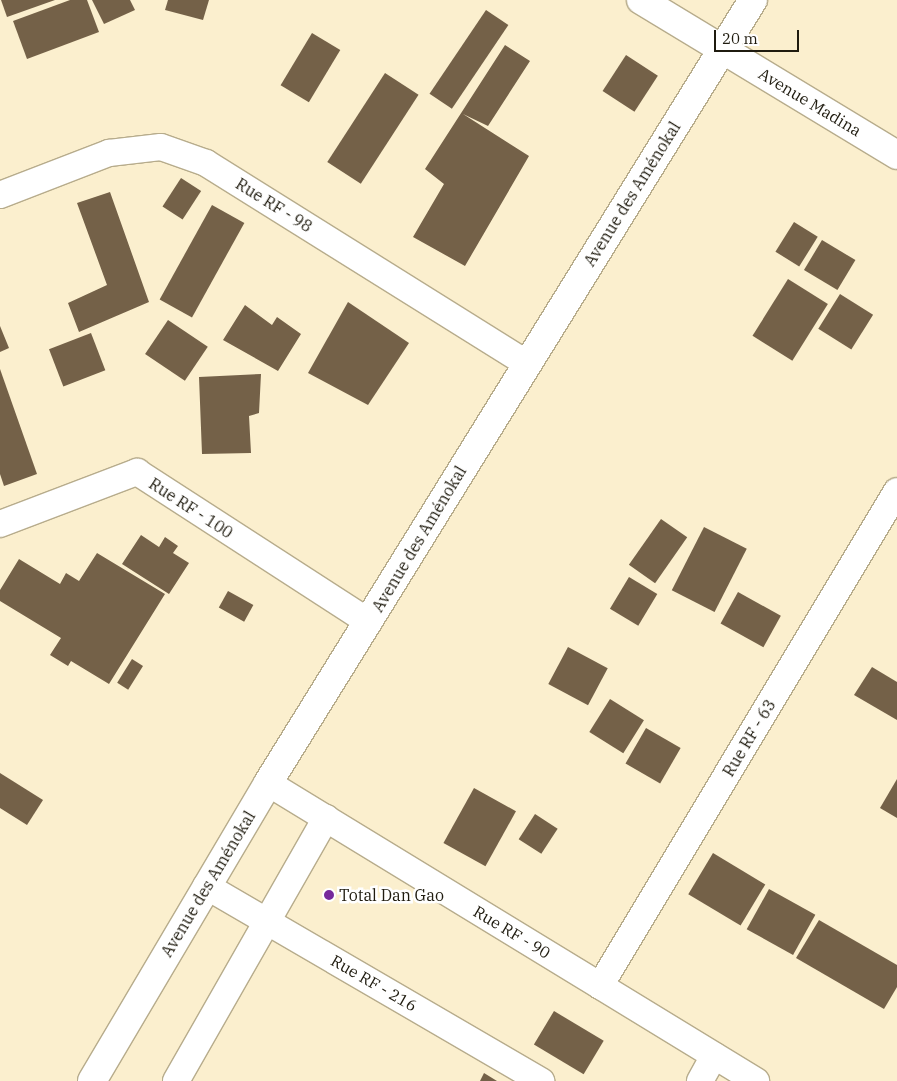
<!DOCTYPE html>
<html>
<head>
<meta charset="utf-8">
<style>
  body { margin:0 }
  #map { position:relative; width:897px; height:1081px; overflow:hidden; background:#fbefce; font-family:"IBM Plex Serif",serif }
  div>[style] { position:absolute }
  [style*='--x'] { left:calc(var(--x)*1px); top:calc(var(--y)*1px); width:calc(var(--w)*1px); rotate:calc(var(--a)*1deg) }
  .building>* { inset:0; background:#746148; transform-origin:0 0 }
  .roads { filter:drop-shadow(1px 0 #b7ac8c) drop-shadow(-1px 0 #b7ac8c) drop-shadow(0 1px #b7ac8c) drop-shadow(0 -1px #b7ac8c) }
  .street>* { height:26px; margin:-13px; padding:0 13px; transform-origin:13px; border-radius:13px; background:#fff }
  .secondary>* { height:28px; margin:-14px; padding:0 14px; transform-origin:14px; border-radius:14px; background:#fff }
  .dots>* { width:14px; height:14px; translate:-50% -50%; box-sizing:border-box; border:2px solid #fff; border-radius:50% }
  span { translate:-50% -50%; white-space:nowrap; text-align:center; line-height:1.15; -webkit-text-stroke:5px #fff; paint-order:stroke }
  .street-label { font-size:16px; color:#1f1b0f }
  .poi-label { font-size:16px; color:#1f1b0f }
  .left { translate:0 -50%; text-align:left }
  .scale { position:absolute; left:714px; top:30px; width:85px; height:22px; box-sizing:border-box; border:2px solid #1f1b0f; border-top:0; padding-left:6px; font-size:15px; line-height:18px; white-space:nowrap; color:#1f1b0f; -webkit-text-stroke:4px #fff; paint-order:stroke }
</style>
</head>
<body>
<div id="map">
  <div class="building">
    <i style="clip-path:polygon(1px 0,55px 0,7px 17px)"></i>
    <i style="clip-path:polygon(70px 0,87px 0,99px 32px,27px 59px,13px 21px)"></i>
    <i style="clip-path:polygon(92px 0,130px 0,135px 10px,104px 24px)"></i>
    <i style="clip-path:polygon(168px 0,209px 0,203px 20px,165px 10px)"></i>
    <i style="left:486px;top:10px;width:27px;height:101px;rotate:34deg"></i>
    <i style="left:312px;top:33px;width:33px;height:61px;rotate:31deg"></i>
    <i style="clip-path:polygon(505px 45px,530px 61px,488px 126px,463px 114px,529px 156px,465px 266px,413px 237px,444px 184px,425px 169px)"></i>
    <i style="left:626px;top:55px;width:38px;height:43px;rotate:33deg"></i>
    <i style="left:385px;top:73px;width:40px;height:106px;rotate:33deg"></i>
    <i style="left:181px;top:178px;width:24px;height:34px;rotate:33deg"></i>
    <i style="clip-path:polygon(110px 192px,149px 302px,79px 332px,68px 303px,107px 285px,77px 203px)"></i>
    <i style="left:212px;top:205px;width:37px;height:108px;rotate:29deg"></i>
    <i style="left:794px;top:222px;width:28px;height:35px;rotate:32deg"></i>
    <i style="left:822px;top:240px;width:39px;height:35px;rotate:31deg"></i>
    <i style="left:788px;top:279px;width:47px;height:67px;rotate:32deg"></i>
    <i style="left:840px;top:294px;width:39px;height:41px;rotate:32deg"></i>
    <i style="clip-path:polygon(348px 302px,409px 343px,368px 405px,308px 373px)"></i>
    <i style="clip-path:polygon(245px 305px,272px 325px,277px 317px,301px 334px,278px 371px,223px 340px)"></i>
    <i style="left:168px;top:320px;width:48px;height:41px;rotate:34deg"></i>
    <i style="clip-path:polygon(0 326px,9px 348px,0 352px)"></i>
    <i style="left:91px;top:333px;width:40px;height:45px;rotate:69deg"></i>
    <i style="clip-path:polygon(0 369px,37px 474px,4px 486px,0 474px)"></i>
    <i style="clip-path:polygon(261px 374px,259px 413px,249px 416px,251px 453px,202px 454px,199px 377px)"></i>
    <i style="left:661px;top:519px;width:32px;height:56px;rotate:35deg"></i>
    <i style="left:704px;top:527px;width:48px;height:71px;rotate:27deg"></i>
    <i style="clip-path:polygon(141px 535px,159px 547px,165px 537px,178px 546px,173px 553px,189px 563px,169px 594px,122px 564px)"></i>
    <i style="clip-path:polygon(97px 553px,165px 594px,109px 684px,71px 661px,68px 666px,50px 655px,61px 638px,0 601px,0 590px,19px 559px,60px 584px,66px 573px,79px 581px)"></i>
    <i style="left:629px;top:577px;width:33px;height:37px;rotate:31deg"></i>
    <i style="left:228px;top:591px;width:29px;height:19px;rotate:29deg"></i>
    <i style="left:738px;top:592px;width:49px;height:36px;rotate:29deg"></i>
    <i style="left:568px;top:647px;width:45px;height:42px;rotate:28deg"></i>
    <i style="left:132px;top:659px;width:13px;height:28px;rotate:32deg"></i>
    <i style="clip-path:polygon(872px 667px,897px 682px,897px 720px,854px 695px)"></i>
    <i style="left:610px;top:699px;width:40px;height:39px;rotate:32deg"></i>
    <i style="left:646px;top:728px;width:40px;height:41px;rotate:30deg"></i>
    <i style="clip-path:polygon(0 773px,43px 800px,27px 825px,0 808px)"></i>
    <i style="clip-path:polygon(897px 779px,897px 818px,880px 808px)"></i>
    <i style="left:474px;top:788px;width:48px;height:63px;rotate:29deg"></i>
    <i style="left:535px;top:814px;width:27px;height:30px;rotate:33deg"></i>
    <i style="left:713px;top:853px;width:61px;height:48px;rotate:31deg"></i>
    <i style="left:769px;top:889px;width:53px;height:46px;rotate:29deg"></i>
    <i style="clip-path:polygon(819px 920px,897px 965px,897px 987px,884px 1009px,796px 958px)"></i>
    <i style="left:554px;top:1011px;width:58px;height:39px;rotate:31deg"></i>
    <i style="clip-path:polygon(484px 1073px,497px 1081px,480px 1081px)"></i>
  </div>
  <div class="roads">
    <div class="street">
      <i style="--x:0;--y:195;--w:117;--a:-21.1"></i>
      <i style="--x:109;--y:153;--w:52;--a:-6.6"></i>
      <i style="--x:161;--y:147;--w:48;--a:19.6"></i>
      <i style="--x:206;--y:163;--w:377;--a:32"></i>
      <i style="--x:0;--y:524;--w:147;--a:-20.8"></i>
      <i style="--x:137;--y:472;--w:276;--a:32.9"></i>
      <i style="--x:268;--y:783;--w:572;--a:31.41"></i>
      <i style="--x:206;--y:886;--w:388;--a:30.2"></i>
      <i style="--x:600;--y:986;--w:577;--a:-59.04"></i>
      <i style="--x:176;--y:1081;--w:303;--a:-60.3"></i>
      <i style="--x:700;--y:1081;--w:29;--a:-61"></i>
    </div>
    <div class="secondary">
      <i style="--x:641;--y:0;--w:299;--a:31.2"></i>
      <i style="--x:92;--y:1081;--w:346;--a:-59.4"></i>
      <i style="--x:268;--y:783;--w:921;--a:-58.23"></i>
    </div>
  </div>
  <div class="dots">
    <i style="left:329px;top:895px;background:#76299b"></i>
  </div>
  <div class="street-label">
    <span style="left:810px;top:102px;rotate:31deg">Avenue Madina</span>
    <span style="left:632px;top:194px;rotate:-58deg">Avenue des Aménokal</span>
    <span style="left:274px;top:205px;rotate:32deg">Rue RF - 98</span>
    <span style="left:191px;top:508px;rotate:33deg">Rue RF - 100</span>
    <span style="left:419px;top:539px;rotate:-59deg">Avenue des Aménokal</span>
    <span style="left:749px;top:738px;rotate:-59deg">Rue RF - 63</span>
    <span style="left:208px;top:884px;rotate:-59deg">Avenue des Aménokal</span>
    <span style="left:512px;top:932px;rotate:31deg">Rue RF - 90</span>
    <span style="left:374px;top:983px;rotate:30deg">Rue RF - 216</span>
  </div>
  <div class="poi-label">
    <span class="left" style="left:339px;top:895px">Total Dan Gao</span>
  </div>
  <div class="scale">20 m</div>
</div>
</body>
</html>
